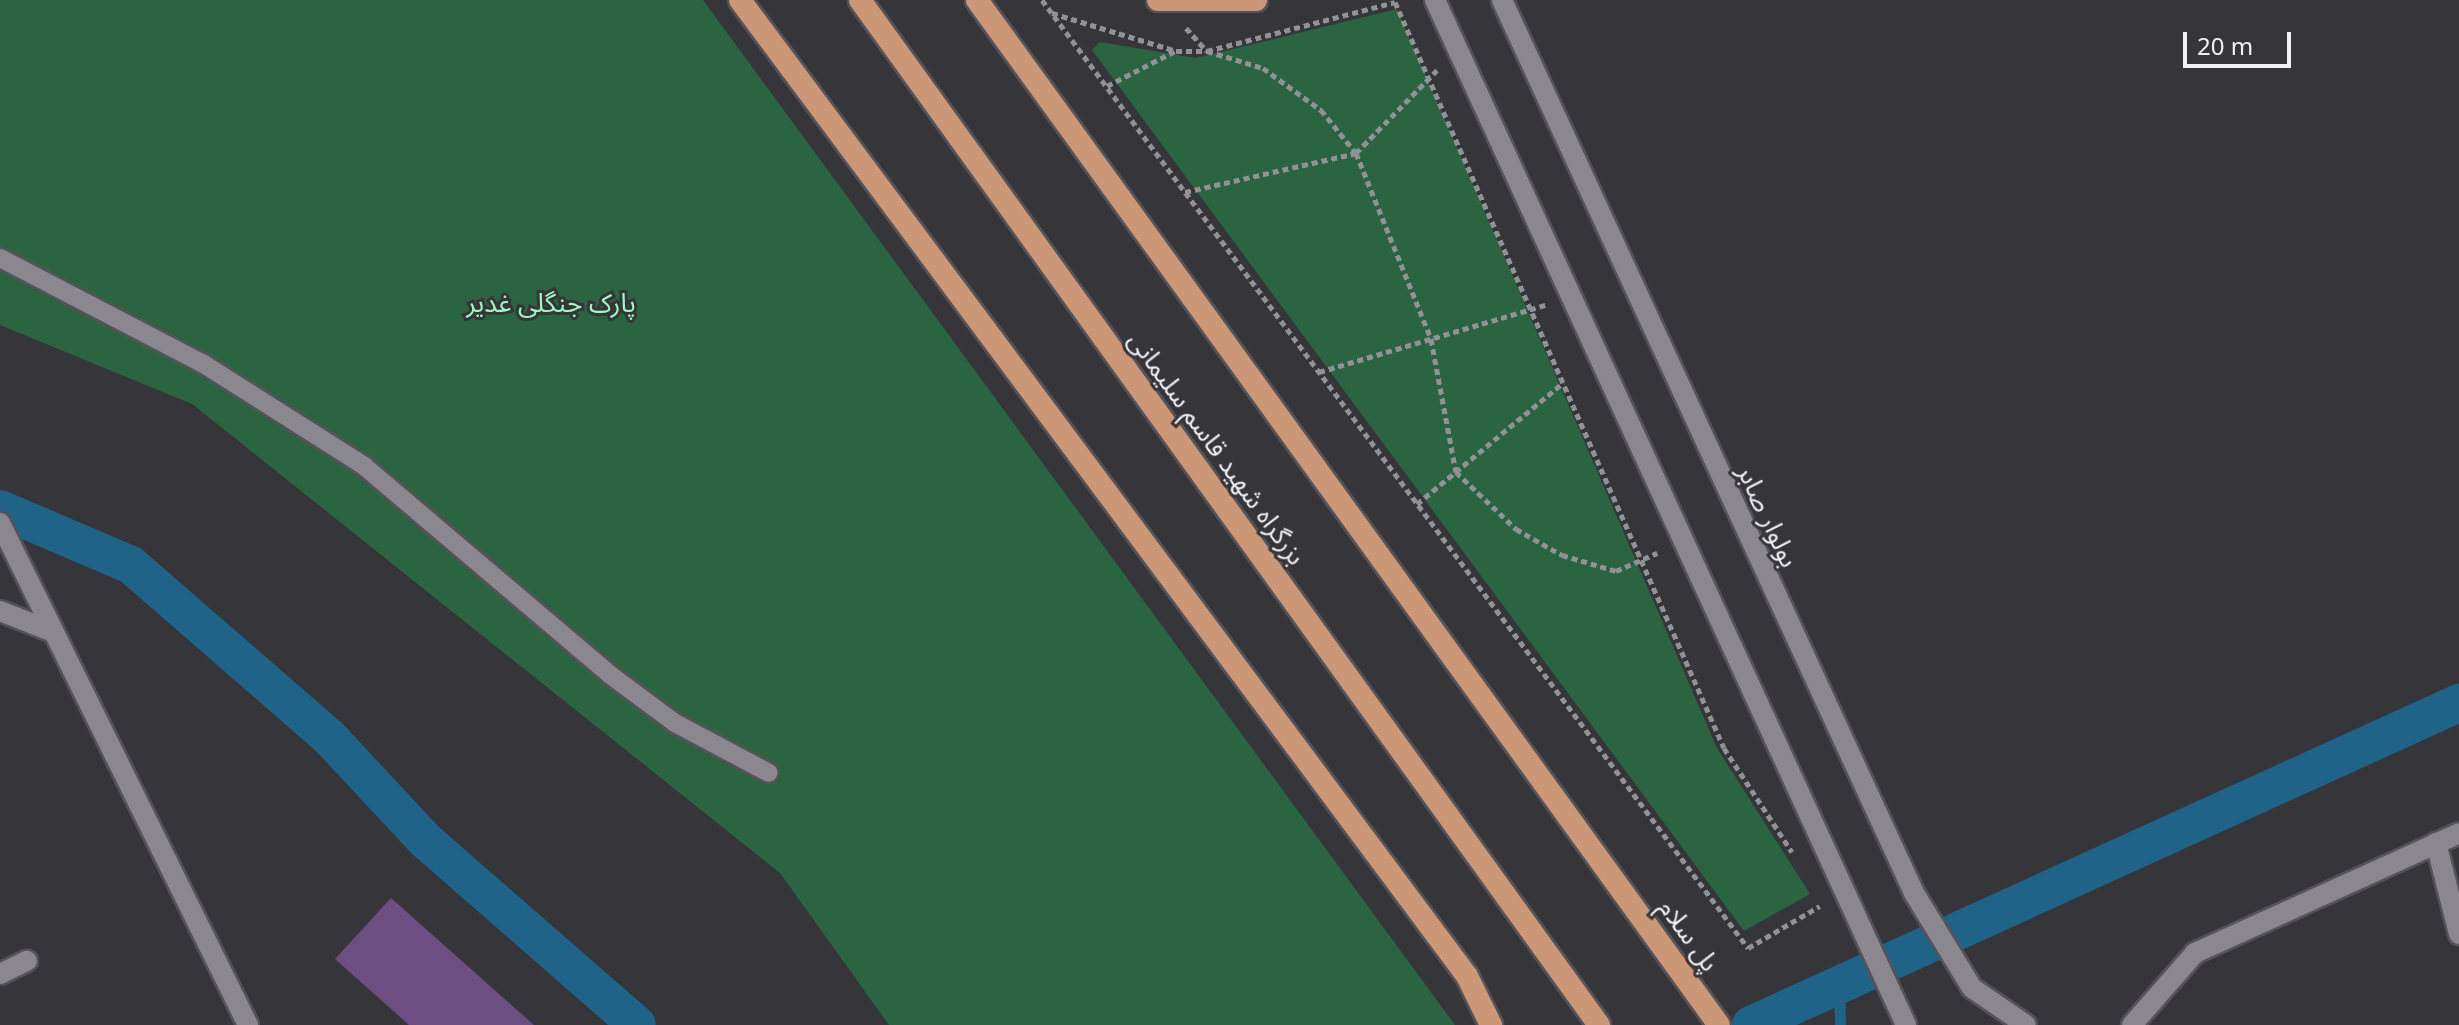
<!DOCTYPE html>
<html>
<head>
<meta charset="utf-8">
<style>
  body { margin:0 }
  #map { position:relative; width:2459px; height:1025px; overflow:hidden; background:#36353a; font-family:"Noto Sans","Noto Sans Arabic",sans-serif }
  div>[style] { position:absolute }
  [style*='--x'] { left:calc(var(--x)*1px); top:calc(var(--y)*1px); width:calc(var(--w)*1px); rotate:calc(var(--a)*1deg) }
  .green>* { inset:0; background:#2a6440 }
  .stream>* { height:11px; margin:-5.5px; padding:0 5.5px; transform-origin:5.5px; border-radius:5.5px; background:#1f6388 }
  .canal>* { height:38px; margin:-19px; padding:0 19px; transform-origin:19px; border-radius:19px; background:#1f6388 }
  .building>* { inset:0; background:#6c4e83 }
  .path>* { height:5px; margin-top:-2.5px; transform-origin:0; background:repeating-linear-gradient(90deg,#929195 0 6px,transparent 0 10px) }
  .roads { filter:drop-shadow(2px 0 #555358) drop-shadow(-2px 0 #555358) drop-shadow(0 2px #555358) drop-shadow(0 -2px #555358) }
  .service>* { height:18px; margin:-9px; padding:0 9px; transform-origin:9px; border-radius:9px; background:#8a888e }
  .minor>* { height:20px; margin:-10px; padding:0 10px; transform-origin:10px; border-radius:10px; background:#8a888e }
  .tertiary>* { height:20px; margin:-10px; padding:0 10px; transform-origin:10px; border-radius:10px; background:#8a888e }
  .trunk>* { height:22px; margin:-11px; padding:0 11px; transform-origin:11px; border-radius:11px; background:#cb9776 }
  span { translate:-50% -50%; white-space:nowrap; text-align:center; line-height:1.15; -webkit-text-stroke:6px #36353a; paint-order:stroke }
  .park-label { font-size:26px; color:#9ff8bd }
  .street-label { font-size:26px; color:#f1f0f3 }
  .scale { position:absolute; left:2183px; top:32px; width:108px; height:36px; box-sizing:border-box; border:4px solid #f1f0f3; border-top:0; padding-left:10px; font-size:24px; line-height:28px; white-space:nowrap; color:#f1f0f3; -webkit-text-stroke:6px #36353a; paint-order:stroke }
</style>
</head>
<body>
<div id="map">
  <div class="green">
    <i style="clip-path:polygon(0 0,703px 0,1455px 1025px,889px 1025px,780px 873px,192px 404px,0 325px)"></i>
    <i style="clip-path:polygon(1397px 9px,1717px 748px,1810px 894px,1744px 931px,1092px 50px,1100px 42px,1196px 58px)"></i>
  </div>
  <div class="stream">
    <i style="--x:1839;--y:980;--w:45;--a:88.7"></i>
  </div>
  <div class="canal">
    <i style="--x:0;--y:509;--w:142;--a:23.1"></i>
    <i style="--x:131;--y:565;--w:262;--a:41"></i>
    <i style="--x:329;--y:737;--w:141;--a:47"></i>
    <i style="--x:425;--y:840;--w:281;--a:41.1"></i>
    <i style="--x:1751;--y:1025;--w:778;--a:-24.46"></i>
  </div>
  <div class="building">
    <i style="clip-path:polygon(391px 898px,534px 1025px,409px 1025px,335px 959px)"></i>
  </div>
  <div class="path">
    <i style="--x:1042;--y:0;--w:1182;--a:53.32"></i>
    <i style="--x:1748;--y:948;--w:83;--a:-30.3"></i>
    <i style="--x:1052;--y:13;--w:130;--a:17"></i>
    <i style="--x:1176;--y:51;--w:31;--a:0"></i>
    <i style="--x:1207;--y:51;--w:194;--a:-14.6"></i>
    <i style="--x:1395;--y:2;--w:815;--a:66.2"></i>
    <i style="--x:1724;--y:748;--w:124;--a:56.8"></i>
    <i style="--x:1186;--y:28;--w:31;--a:48"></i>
    <i style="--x:1207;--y:51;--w:59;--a:16.9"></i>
    <i style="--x:1263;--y:68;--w:72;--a:35.9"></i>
    <i style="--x:1321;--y:110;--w:55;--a:50.9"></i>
    <i style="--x:1356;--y:153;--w:201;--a:68"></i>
    <i style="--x:1431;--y:339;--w:135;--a:79.4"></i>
    <i style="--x:1456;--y:472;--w:83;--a:43.5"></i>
    <i style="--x:1516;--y:529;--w:53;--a:29.5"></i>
    <i style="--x:1562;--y:555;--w:56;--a:16.5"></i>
    <i style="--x:1616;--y:571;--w:45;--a:-23.7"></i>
    <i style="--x:1107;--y:86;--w:76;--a:-27.2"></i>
    <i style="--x:1185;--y:192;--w:175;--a:-12.8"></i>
    <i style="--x:1356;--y:153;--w:116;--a:-45.7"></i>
    <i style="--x:1319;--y:372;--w:236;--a:-16.5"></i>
    <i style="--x:1417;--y:504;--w:190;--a:-39.7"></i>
  </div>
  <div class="roads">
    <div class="service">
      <i style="--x:0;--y:258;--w:228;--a:27.5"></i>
      <i style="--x:202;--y:363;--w:192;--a:32.4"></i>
      <i style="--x:364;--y:466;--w:321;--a:40.3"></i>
      <i style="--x:609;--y:674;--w:82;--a:36.6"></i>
      <i style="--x:675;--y:723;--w:106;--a:28"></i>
    </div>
    <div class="minor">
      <i style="--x:0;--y:523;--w:560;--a:63.71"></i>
      <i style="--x:0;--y:611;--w:55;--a:21.4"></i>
      <i style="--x:2436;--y:843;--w:94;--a:75.8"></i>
      <i style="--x:0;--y:974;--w:30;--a:-26"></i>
      <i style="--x:2132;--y:1025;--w:96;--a:-48.8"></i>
      <i style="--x:2195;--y:953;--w:290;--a:-24.4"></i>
    </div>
    <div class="tertiary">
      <i style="--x:1435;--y:0;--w:1128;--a:65.32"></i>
      <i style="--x:1502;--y:0;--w:983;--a:65.23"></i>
      <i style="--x:1914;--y:893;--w:111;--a:58.6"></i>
      <i style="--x:1972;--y:988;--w:65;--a:34.4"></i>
    </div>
    <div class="trunk">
      <i style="--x:740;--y:0;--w:1217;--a:53.32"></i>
      <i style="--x:1467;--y:976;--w:55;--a:63.9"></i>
      <i style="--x:860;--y:0;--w:1264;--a:54.21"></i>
      <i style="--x:977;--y:0;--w:1265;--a:54.1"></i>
      <i style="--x:1158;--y:0;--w:98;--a:0"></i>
    </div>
  </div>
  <div class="park-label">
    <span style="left:551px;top:303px">پارک جنگلی غدیر</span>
  </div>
  <div class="street-label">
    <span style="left:1217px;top:448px;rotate:54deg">بزرگراه شهید قاسم سلیمانی</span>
    <span style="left:1768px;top:516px;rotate:65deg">بولوار صابر</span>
    <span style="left:1689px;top:935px;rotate:54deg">پل سلام</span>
  </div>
  <div class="scale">20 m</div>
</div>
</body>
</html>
